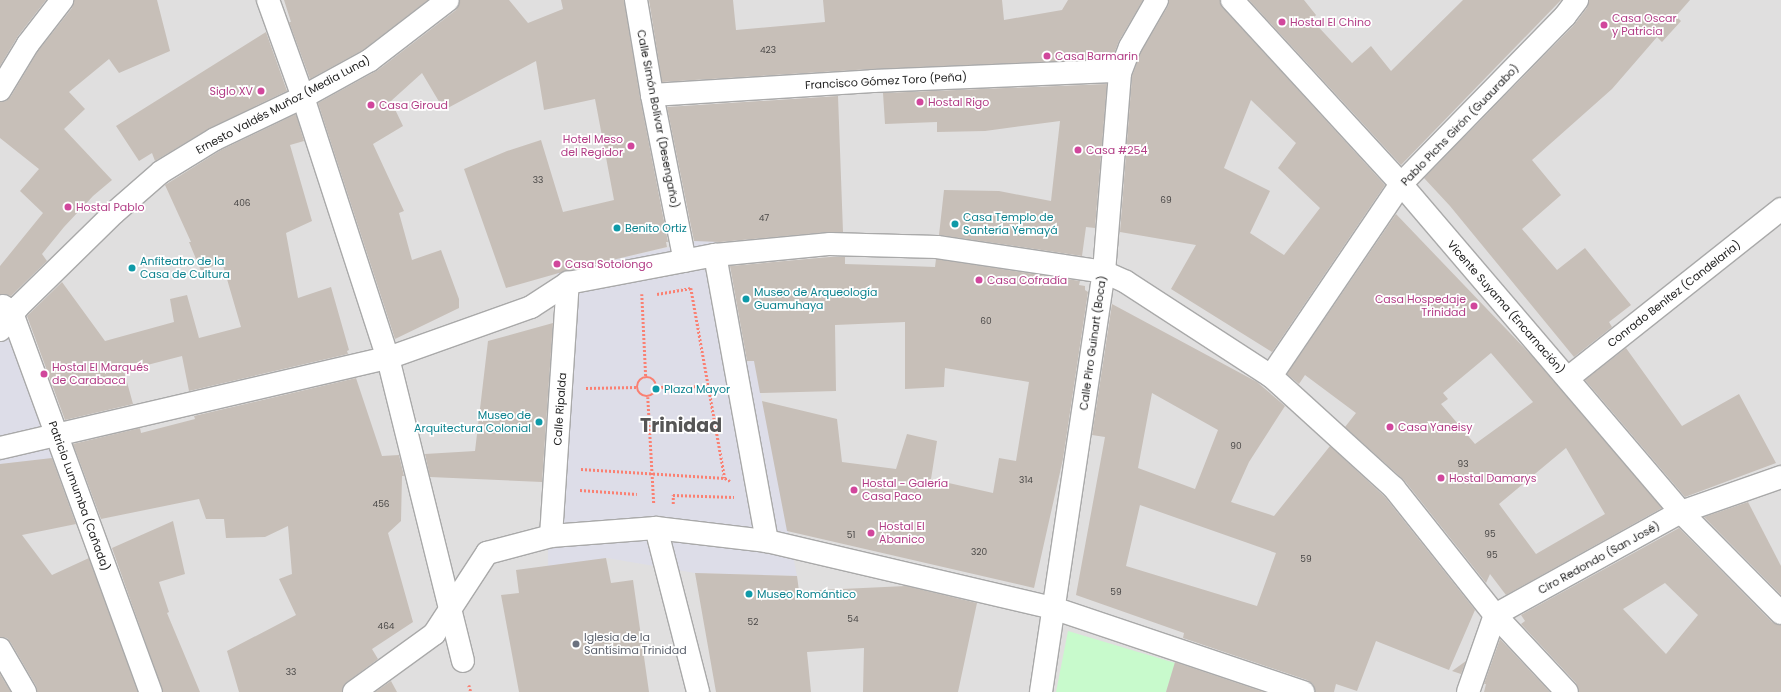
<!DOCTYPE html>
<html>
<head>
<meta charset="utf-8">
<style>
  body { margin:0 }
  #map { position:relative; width:1781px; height:692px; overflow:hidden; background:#f2efe9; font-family:Poppins,sans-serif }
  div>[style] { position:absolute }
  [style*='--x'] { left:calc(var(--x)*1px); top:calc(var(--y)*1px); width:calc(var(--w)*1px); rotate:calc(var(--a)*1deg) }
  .residential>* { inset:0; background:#e0dfdf; transform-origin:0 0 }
  .park>* { inset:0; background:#c8facc }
  .plaza>* { inset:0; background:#dddde8 }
  .building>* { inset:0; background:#c7bfb8 }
  .path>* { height:2.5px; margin-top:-1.25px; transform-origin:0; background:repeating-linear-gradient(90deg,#fa8072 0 2px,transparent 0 4px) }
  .path>.ring { margin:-1.25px; padding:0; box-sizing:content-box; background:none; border:2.5px solid #fa8072; border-radius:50% }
  .roads { filter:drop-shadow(1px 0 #a9a9a9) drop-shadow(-1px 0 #a9a9a9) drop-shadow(0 1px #a9a9a9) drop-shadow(0 -1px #a9a9a9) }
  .minor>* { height:22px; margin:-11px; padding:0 11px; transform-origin:11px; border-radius:11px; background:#fff }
  .dots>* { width:11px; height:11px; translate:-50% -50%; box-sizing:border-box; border:2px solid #fff; border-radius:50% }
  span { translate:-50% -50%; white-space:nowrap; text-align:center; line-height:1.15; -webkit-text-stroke:3.5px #fff; paint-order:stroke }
  .number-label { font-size:9px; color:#4b4948 }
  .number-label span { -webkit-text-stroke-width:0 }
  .hotel-label { font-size:11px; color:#b23c85 }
  .left { translate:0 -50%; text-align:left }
  .right { translate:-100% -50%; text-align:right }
  .street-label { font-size:11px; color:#222 }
  .culture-label { font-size:11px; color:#0d838f }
  .worship-label { font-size:11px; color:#5b616d }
  .town-label { font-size:19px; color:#555; font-weight:700 }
</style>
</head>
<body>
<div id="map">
  <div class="residential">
    <i style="left:0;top:0;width:1781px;height:692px"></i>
  </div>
  <div class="park">
    <i style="clip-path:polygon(1068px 631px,1175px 663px,1166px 692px,1056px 692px)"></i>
  </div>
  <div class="plaza">
    <i style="clip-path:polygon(696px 241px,721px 241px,744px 362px,754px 361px,797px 576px,695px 573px,607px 558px,548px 566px,548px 482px,558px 322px,557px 273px)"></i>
    <i style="clip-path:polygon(0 319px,62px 434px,76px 449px,59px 458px,0 464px)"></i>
  </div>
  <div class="building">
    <i style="clip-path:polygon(0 0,46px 0,18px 36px,0 66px)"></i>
    <i style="clip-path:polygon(74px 0,157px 0,170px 51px,119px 73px,109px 59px,69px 92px,85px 109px,64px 129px,112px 180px,93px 196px,64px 227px,42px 254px,47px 261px,11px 296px,5px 294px,0 294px,0 266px,43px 213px,20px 191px,39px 169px,0 138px,0 102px,6px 101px,11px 96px,38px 51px,72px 8px)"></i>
    <i style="clip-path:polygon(284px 0,428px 0,363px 50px,310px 79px,289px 22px,291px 22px)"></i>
    <i style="clip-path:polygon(460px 0,509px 0,528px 23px,563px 9px,561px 0,624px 0,640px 97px,668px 242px,666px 242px,667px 247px,566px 271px,506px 288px,464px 169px,507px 151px,541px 140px,563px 212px,614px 200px,595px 99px,544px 110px,536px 61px,444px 110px,422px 73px,391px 101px,403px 126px,373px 144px,404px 211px,399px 213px,412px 260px,441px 250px,459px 299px,459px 308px,395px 339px,318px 103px,378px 70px,456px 10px)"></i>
    <i style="clip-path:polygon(649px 0,733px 0,736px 30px,825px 22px,823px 0,1002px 0,1004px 20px,1062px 10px,1068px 0,1143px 0,1119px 41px,1112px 59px,872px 69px,662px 82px)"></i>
    <i style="clip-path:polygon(evenodd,1169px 0,1220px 0,1223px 8px,1385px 185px,1272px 352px,1171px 289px,1196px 245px,1120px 232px,1132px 76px,1141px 52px,1168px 6px,1169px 0,1251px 100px,1296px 143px,1278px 168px,1320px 208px,1284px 255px,1250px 233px,1270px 191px,1224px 168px,1251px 100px)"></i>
    <i style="clip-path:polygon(1249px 0,1304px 0,1316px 15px,1312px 20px,1352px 63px,1371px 46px,1391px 71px,1463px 0,1561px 0,1401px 165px)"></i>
    <i style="clip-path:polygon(1589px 0,1690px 0,1676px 16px,1681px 21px,1662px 42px,1657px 37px,1612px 89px,1532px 160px,1561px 195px,1522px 229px,1557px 270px,1585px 248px,1631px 305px,1609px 322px,1612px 327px,1574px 357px,1450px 206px,1424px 178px,1574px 25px,1587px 8px)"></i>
    <i style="clip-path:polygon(266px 32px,287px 91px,210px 128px,155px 161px,152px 153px,139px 161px,116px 126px)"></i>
    <i style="clip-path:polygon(1107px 84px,1095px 228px,1086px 227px,1082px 256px,939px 235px,944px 190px,999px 191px,1051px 201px,1060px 121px,985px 131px,937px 132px,937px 122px,885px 124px,883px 93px)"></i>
    <i style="clip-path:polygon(838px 96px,843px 232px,829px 232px,720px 242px,694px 241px,667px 107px)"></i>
    <i style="clip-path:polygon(296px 114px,304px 141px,290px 145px,312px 221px,286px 233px,298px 298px,331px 287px,349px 350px,347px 351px,348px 354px,189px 391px,182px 356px,124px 371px,133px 404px,65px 420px,27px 316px,62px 282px,105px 341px,174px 322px,170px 299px,187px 295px,199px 338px,241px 327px,222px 262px,201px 271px,189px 242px,191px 242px,165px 185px,221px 150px)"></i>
    <i style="clip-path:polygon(evenodd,1396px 214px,1531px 355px,1662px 508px,1506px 595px,1490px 574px,1486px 583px,1404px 480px,1345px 427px,1356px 413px,1305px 375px,1299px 384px,1287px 374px,1396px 214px,1491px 353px,1533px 402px,1475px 444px,1441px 404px,1448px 399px,1443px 393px,1491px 353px,1396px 214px,1566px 448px,1605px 514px,1536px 554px,1499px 504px,1566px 448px)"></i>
    <i style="clip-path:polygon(830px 257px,845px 257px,845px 264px,909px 266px,935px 267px,936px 259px,1080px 281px,1079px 285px,1085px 286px,1085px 290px,1088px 292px,1063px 459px,1034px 588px,787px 531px,762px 401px,837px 419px,842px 462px,896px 469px,907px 434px,937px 441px,931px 479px,993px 493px,999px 458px,1016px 461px,1029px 382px,945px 368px,944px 387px,905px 389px,905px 322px,835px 325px,836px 391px,760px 393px,754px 361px,747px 361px,730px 266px)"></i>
    <i style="clip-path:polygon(evenodd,1112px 304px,1257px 382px,1285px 406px,1249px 462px,1231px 502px,1274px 516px,1330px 446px,1385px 497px,1475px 610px,1449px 670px,1376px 641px,1357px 691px,1336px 684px,1334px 692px,1315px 692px,1313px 684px,1307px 680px,1183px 638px,1184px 633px,1076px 595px,1105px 437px,1092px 435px,1112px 304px,1152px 393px,1218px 430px,1195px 489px,1138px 468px,1152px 393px,1112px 304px,1140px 505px,1276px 553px,1257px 606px,1126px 566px,1140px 505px)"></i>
    <i style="clip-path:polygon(553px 323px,542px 482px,430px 477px,425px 454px,475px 451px,488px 341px)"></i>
    <i style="clip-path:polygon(1626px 348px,1682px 426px,1739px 394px,1776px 463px,1685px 497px,1585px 380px)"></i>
    <i style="clip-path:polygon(356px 378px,382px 456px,399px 455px,404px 476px,402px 476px,401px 521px,388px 533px,413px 622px,372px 649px,378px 659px,347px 682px,343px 687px,342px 692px,239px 692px,227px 651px,296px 615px,279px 579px,292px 574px,288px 526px,265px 537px,226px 538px,224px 519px,206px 519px,199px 499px,101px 519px,73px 444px,140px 428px,141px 433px,195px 419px,194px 416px)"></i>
    <i style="clip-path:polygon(52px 458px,76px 524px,22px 535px,52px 575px,89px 558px,138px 692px,37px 692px,36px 686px,11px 643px,7px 638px,0 637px,0 464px)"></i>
    <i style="clip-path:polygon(1748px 502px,1781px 566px,1781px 595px,1704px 517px)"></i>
    <i style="clip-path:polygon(173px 521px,185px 574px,159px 582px,169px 612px,167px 613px,200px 692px,163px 692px,112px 548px)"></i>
    <i style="clip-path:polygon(evenodd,1679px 528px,1772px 622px,1781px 625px,1781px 692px,1579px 692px,1576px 683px,1521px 624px,1525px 621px,1521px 615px,1679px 528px,1665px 583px,1698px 615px,1666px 654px,1623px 609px,1665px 583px)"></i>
    <i style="clip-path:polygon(606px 558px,611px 583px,633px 580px,649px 692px,519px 692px,501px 595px,519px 593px,516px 570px)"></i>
    <i style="clip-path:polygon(695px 573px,797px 576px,799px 591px,906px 586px,977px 603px,958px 692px,863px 692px,864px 648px,807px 652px,811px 692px,716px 692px)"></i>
    <i style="clip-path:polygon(1500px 639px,1550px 692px,1484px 692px,1486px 684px,1484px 684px)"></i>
    <i style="clip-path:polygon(1466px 661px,1461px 674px,1452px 671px)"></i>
    <i style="clip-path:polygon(1175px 662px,1264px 692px,1166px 692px)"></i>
    <i style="clip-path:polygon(0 674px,11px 692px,0 692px)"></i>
    <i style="clip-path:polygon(391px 681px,397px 692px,375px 692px)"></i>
  </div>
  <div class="path">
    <i style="--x:642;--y:294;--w:84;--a:87.3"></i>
    <i style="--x:657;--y:294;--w:35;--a:-10"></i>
    <i style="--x:691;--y:288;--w:193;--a:79.9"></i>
    <i class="ring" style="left:637px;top:377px;width:17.5px;height:17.5px"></i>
    <i style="--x:657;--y:387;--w:51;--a:-1.1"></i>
    <i style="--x:586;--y:388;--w:52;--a:-1.1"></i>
    <i style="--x:648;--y:397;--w:106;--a:86.8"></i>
    <i style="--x:581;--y:469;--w:144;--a:3.6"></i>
    <i style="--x:725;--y:478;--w:6;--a:31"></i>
    <i style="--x:580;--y:490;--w:57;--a:4"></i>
    <i style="--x:673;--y:504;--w:9;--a:-90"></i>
    <i style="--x:673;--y:495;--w:61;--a:1.9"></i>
    <i style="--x:469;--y:685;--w:7;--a:74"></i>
  </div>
  <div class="roads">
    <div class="minor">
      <i style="--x:268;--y:0;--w:103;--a:70.2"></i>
      <i style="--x:303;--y:97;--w:274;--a:72"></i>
      <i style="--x:388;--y:358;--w:312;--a:76.1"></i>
      <i style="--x:636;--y:0;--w:96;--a:80.4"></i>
      <i style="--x:652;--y:95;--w:169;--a:78.8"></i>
      <i style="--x:1232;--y:0;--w:250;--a:47.4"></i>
      <i style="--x:1401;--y:184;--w:431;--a:49.5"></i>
      <i style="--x:1681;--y:512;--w:142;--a:45.3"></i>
      <i style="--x:0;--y:90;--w:54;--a:-58.7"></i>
      <i style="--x:28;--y:44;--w:56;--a:-52.3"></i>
      <i style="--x:652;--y:95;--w:221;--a:-3.6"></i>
      <i style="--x:873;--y:81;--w:234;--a:-2.4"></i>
      <i style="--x:1107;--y:71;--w:13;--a:9"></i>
      <i style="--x:715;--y:255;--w:291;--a:79.7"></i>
      <i style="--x:3;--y:306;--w:11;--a:38"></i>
      <i style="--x:12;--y:313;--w:404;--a:69.9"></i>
      <i style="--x:0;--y:330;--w:29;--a:-52"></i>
      <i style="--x:18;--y:307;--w:134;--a:-44.4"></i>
      <i style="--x:114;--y:213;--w:62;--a:-41.1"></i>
      <i style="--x:161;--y:172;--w:63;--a:-31.4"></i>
      <i style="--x:215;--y:139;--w:98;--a:-25.5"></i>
      <i style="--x:303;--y:97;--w:77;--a:-28.9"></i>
      <i style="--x:370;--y:60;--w:98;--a:-37.6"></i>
      <i style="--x:1271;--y:376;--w:232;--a:-55.9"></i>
      <i style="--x:1401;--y:184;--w:235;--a:-45.7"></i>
      <i style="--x:1565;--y:16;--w:20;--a:-53"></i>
      <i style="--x:1568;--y:378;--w:272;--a:-38.4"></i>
      <i style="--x:0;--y:448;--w:398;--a:-13.1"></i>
      <i style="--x:388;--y:358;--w:152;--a:-19.6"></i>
      <i style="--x:531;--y:307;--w:44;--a:-33"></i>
      <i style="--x:568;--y:283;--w:150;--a:-10.8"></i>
      <i style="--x:715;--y:255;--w:116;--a:-5.5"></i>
      <i style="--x:830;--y:244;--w:107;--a:1.6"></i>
      <i style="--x:937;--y:247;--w:169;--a:8.5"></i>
      <i style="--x:1104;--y:272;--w:24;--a:24"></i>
      <i style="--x:1126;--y:282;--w:173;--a:33"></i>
      <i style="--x:1271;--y:376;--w:166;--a:42.3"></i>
      <i style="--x:1394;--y:488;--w:162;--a:51.5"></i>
      <i style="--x:1495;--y:615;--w:105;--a:46.9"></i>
      <i style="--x:656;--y:528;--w:169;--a:75.6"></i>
      <i style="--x:551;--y:536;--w:254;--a:-86.2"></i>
      <i style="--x:0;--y:649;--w:50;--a:59.8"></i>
      <i style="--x:354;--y:692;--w:99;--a:-35.9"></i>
      <i style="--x:434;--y:634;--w:97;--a:-56.8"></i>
      <i style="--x:487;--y:553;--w:66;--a:-14.9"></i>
      <i style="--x:551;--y:536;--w:105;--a:-4.4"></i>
      <i style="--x:656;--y:528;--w:112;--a:6.7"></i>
      <i style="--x:767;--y:541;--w:294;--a:13.2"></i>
      <i style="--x:1053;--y:608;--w:264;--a:18.6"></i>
      <i style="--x:1041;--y:692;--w:425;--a:-81.5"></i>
      <i style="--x:1104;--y:272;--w:200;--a:-85.4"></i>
      <i style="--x:1120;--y:73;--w:28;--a:-69"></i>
      <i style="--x:1130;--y:47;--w:54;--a:-60.1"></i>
      <i style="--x:1468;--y:692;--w:82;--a:-70.7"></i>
      <i style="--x:1495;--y:615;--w:213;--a:-29"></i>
      <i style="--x:1681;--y:512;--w:106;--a:-19.3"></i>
    </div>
  </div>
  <div class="dots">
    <i style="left:1282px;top:22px;background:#d1479c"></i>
    <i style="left:1604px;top:25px;background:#d1479c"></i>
    <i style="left:1047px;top:56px;background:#d1479c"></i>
    <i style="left:261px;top:91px;background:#d1479c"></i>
    <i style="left:920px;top:102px;background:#d1479c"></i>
    <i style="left:371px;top:105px;background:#d1479c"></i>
    <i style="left:631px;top:146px;background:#d1479c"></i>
    <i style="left:1078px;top:150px;background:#d1479c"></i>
    <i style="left:68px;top:207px;background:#d1479c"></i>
    <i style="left:955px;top:224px;background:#0f9aa8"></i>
    <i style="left:617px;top:228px;background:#0f9aa8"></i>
    <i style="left:557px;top:264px;background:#d1479c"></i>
    <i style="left:132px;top:268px;background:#0f9aa8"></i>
    <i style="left:979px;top:280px;background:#d1479c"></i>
    <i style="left:746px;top:299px;background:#0f9aa8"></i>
    <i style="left:1474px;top:306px;background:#d1479c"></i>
    <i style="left:44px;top:374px;background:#d1479c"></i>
    <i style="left:656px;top:389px;background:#0f9aa8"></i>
    <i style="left:539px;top:422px;background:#0f9aa8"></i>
    <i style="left:1390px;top:427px;background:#d1479c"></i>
    <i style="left:1441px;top:478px;background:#d1479c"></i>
    <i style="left:854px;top:490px;background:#d1479c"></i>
    <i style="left:871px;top:533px;background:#d1479c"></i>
    <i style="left:749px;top:594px;background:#0f9aa8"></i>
    <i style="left:576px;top:644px;background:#6b7280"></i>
  </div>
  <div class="number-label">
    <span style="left:768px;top:50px">423</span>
    <span style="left:538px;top:180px">33</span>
    <span style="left:1166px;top:200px">69</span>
    <span style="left:242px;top:203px">406</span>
    <span style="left:764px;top:218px">47</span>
    <span style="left:986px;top:321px">60</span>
    <span style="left:1236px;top:446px">90</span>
    <span style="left:1463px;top:464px">93</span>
    <span style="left:1026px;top:480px">314</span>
    <span style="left:381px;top:504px">456</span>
    <span style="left:1490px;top:534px">95</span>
    <span style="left:851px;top:535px">51</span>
    <span style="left:979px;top:552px">320</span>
    <span style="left:1492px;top:555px">95</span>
    <span style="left:1306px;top:559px">59</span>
    <span style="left:1116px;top:592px">59</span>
    <span style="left:853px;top:619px">54</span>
    <span style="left:753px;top:622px">52</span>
    <span style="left:386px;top:626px">464</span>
    <span style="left:291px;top:672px">33</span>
  </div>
  <div class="hotel-label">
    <span class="left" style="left:1612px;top:25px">Casa Oscar<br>y Patricia</span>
    <span class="left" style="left:1290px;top:22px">Hostal El Chino</span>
    <span class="left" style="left:1055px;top:56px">Casa Barmarin</span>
    <span class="right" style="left:253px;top:91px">Siglo XV</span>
    <span class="left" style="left:928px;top:102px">Hostal Rigo</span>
    <span class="left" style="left:379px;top:105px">Casa Giroud</span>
    <span class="right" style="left:623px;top:146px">Hotel Meso<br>del Regidor</span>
    <span class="left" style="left:1086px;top:150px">Casa #254</span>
    <span class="left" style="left:76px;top:207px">Hostal Pablo</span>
    <span class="left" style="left:565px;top:264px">Casa Sotolongo</span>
    <span class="left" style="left:987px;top:280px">Casa Cofradía</span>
    <span class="right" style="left:1466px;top:306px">Casa Hospedaje<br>Trinidad</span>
    <span class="left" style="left:52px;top:374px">Hostal El Marqués<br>de Carabaca</span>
    <span class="left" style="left:1398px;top:427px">Casa Yaneisy</span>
    <span class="left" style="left:1449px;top:478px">Hostal Damarys</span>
    <span class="left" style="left:862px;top:490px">Hostal - Galería<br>Casa Paco</span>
    <span class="left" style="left:879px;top:533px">Hostal El<br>Abanico</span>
  </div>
  <div class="street-label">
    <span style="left:886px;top:81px;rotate:-3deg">Francisco Gómez Toro (Peña)</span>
    <span style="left:283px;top:105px;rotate:-28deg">Ernesto Valdés Muñoz (Media Luna)</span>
    <span style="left:658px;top:119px;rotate:79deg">Calle Simón Bolívar (Desengaño)</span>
    <span style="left:1460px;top:125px;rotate:-46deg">Pablo Pichs Girón (Guaurabo)</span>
    <span style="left:1674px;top:294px;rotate:-38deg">Conrado Benítez (Candelaria)</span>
    <span style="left:1506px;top:307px;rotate:49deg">Vicente Suyama (Encarnación)</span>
    <span style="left:1093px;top:343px;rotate:-82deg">Calle Piro Guinart (Boca)</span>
    <span style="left:560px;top:409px;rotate:-86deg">Calle Ripalda</span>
    <span style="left:79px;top:496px;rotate:70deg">Patricio Lumumba (Cañada)</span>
    <span style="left:1599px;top:558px;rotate:-29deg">Ciro Redondo (San José)</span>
  </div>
  <div class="culture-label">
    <span class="left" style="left:963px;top:224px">Casa Templo de<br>Santería Yemayá</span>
    <span class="left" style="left:625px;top:228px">Benito Ortiz</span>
    <span class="left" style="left:140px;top:268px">Anfiteatro de la<br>Casa de Cultura</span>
    <span class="left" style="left:754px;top:299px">Museo de Arqueología<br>Guamuhaya</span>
    <span class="left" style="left:664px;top:389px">Plaza Mayor</span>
    <span class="right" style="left:531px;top:422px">Museo de<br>Arquitectura Colonial</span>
    <span class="left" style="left:757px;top:594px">Museo Romántico</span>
  </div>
  <div class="worship-label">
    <span class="left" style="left:584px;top:644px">Iglesia de la<br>Santísima Trinidad</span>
  </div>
  <div class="town-label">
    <span style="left:681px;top:426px">Trinidad</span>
  </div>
</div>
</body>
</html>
